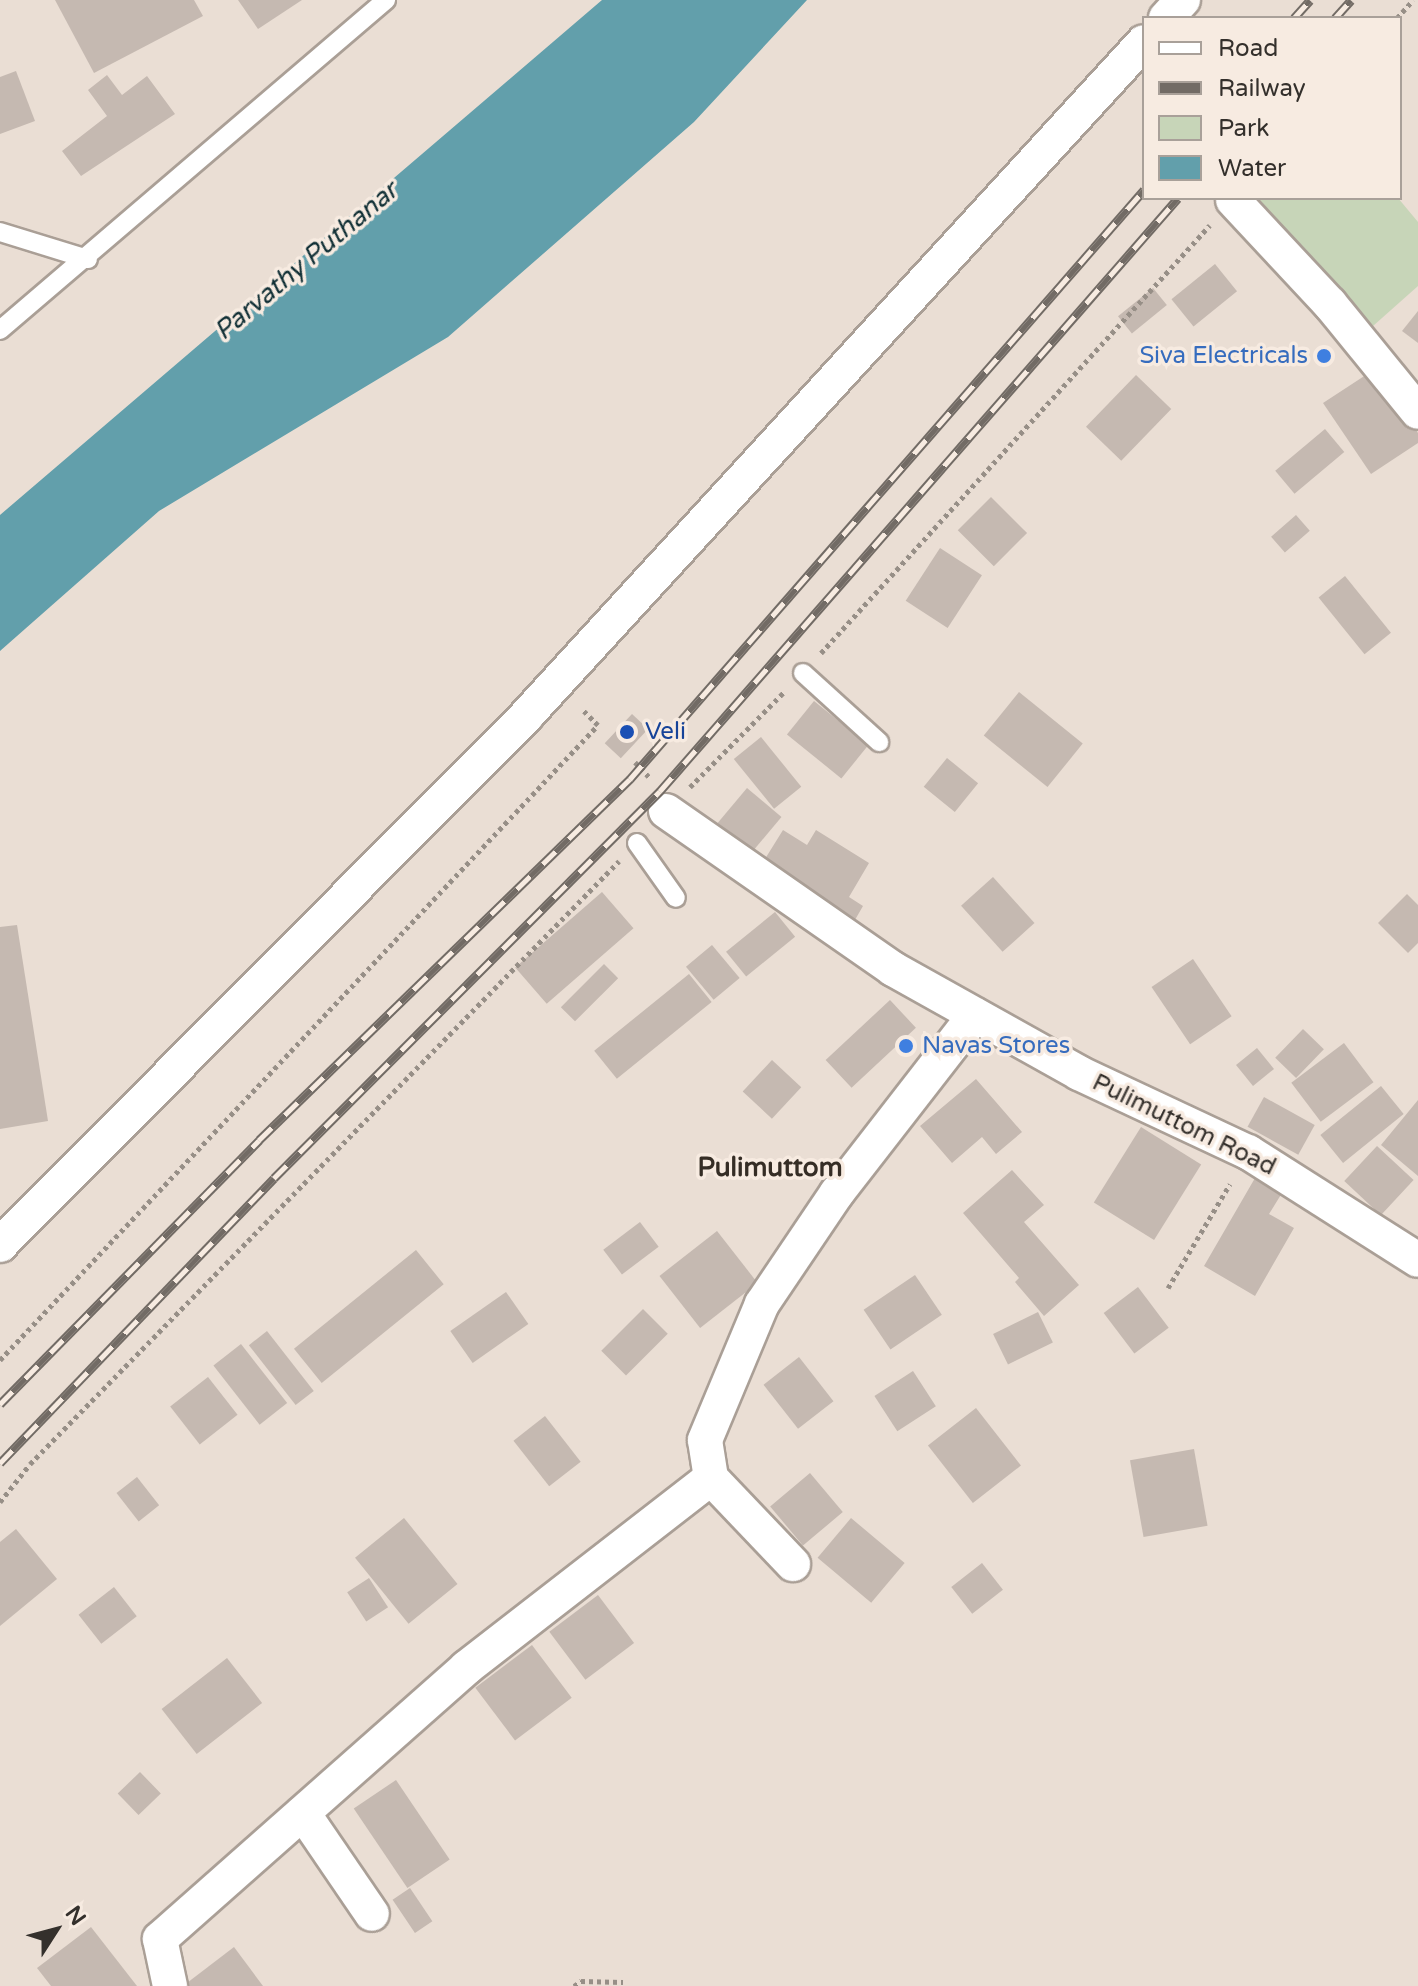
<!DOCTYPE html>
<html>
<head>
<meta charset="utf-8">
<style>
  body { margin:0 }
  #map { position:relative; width:1418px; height:1986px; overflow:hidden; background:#eaded4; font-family:"Varela Round",sans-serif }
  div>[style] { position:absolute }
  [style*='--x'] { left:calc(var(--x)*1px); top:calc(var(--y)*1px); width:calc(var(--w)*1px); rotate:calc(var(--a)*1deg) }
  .green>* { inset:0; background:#c7d5b8 }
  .water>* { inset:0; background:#629fab }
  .building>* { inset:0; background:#c5b9b1; transform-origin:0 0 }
  .path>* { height:5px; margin-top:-2.5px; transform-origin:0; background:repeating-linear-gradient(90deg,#978f87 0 4px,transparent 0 8px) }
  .roads { filter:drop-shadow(2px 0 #aa9f96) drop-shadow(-2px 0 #aa9f96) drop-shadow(0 2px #aa9f96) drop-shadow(0 -2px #aa9f96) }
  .service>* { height:18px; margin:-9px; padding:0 9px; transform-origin:9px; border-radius:9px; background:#fff }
  .minor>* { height:34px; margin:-17px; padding:0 17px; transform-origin:17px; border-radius:17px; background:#fff }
  .rail>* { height:9px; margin-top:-4.5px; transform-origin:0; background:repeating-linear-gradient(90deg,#f7ebe1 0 18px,#726b65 0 36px); box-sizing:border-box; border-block:2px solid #726b65 }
  .dots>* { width:22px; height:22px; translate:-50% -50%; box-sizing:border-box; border:4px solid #f7ebe1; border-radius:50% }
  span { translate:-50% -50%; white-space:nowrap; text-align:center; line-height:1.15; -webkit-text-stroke:7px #f7ebe1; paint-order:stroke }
  .shop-label { font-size:24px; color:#366cbe }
  .right { translate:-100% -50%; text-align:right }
  .left { translate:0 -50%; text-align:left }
  .transit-label { font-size:24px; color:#164399 }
  .street-label { font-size:24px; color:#34302c }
  .water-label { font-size:26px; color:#102f35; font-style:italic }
  .neighbourhood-label { font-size:26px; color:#352d25; font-weight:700 }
  .legend { position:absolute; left:1142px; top:16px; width:260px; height:184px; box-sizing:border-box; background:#f7ebe1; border:2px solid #a9a099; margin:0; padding:10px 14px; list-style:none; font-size:24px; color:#34302c }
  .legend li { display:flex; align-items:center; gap:16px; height:40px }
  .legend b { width:40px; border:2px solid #a9a099 }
  .north { position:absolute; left:16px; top:1890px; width:80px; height:80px; -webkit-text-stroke:6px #f7ebe1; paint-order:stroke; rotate:54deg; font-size:22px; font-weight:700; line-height:32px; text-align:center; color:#34302c }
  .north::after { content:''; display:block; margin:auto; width:28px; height:36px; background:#34302c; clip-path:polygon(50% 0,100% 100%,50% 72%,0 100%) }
</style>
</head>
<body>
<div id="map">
  <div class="green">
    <i style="clip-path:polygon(1260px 198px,1398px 198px,1418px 222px,1418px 286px,1373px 326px,1257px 201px)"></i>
  </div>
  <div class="water">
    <i style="clip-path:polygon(602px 0,807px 0,694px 122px,448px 337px,159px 511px,0 651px,0 515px)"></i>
  </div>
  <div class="building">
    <i style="clip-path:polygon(55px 0,194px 0,203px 16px,94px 73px)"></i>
    <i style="clip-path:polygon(238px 0,302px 0,258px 29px)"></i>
    <i style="clip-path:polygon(16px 71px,35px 121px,0 134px,0 77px)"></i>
    <i style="clip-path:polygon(107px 75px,122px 95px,147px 76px,175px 114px,81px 176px,62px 151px,107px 116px,88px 90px)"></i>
    <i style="left:1215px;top:264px;width:35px;height:56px;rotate:51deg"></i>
    <i style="left:1153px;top:288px;width:22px;height:45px;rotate:51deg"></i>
    <i style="clip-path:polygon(1418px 311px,1418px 343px,1402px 331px)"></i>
    <i style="clip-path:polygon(1375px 369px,1418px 433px,1418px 443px,1371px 474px,1323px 403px)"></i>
    <i style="left:1136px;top:375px;width:49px;height:72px;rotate:44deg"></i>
    <i style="left:1325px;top:429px;width:30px;height:65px;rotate:50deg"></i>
    <i style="left:991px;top:497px;width:51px;height:47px;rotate:45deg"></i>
    <i style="left:1296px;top:515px;width:21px;height:33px;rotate:49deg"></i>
    <i style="left:940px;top:548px;width:50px;height:63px;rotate:33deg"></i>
    <i style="left:1345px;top:576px;width:73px;height:34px;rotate:51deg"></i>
    <i style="left:1019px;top:692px;width:82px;height:56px;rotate:39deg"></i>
    <i style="left:814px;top:701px;width:70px;height:43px;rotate:39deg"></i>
    <i style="left:632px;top:714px;width:22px;height:40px;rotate:43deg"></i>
    <i style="left:761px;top:737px;width:64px;height:35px;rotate:51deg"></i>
    <i style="left:947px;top:758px;width:40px;height:37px;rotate:39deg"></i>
    <i style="left:747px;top:788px;width:45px;height:46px;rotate:40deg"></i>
    <i style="clip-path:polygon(783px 830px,807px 845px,816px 830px,869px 863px,849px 897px,863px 906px,848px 932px,755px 875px)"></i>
    <i style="left:993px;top:877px;width:62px;height:43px;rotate:48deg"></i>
    <i style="left:602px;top:892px;width:48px;height:115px;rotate:49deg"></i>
    <i style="clip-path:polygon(1407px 894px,1418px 905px,1418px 943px,1408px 953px,1378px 923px)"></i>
    <i style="left:775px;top:912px;width:32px;height:63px;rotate:51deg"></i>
    <i style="clip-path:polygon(17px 925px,48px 1121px,0 1129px,0 927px)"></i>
    <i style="left:712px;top:945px;width:43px;height:34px;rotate:50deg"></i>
    <i style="left:1193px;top:959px;width:69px;height:50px;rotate:56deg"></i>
    <i style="left:604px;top:964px;width:20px;height:61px;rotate:45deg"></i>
    <i style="left:689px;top:974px;width:36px;height:122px;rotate:51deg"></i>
    <i style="left:890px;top:1000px;width:38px;height:88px;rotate:47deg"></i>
    <i style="left:1303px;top:1029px;width:29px;height:40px;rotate:44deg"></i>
    <i style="left:1344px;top:1043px;width:49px;height:66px;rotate:53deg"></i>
    <i style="left:1257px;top:1048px;width:27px;height:27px;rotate:51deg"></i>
    <i style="left:772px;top:1060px;width:40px;height:43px;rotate:43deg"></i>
    <i style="clip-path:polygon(976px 1079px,1022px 1132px,996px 1154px,982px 1137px,952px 1163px,920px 1126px)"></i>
    <i style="left:1381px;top:1086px;width:36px;height:78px;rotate:51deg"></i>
    <i style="left:1264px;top:1097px;width:58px;height:34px;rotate:29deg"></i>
    <i style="clip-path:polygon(1418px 1100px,1418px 1176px,1381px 1145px)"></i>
    <i style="left:1141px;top:1127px;width:71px;height:89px;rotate:32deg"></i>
    <i style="left:1377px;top:1146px;width:50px;height:48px;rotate:43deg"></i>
    <i style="clip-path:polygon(1012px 1170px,1044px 1205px,1024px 1222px,1079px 1285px,1044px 1316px,1015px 1282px,1019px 1278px,963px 1213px)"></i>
    <i style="clip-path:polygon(1255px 1178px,1282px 1193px,1269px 1214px,1294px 1228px,1255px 1296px,1204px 1266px)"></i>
    <i style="left:640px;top:1222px;width:31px;height:46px;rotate:53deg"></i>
    <i style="left:717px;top:1231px;width:66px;height:73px;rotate:52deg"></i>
    <i style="left:416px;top:1250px;width:44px;height:157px;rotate:51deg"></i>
    <i style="left:915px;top:1275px;width:48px;height:62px;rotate:56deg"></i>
    <i style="left:1138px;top:1287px;width:51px;height:43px;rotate:53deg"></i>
    <i style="left:506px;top:1292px;width:39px;height:68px;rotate:55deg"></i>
    <i style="left:643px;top:1309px;width:35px;height:59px;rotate:45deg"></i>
    <i style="left:1038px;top:1312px;width:34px;height:50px;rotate:64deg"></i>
    <i style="left:267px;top:1331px;width:76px;height:23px;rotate:52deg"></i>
    <i style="left:241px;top:1344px;width:75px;height:35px;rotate:52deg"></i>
    <i style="left:799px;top:1357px;width:56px;height:45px;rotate:52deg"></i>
    <i style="left:913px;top:1371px;width:42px;height:46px;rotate:57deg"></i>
    <i style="left:208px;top:1377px;width:48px;height:48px;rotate:52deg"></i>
    <i style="left:976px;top:1408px;width:73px;height:61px;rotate:52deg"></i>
    <i style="left:545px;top:1416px;width:58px;height:40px;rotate:52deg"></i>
    <i style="left:1194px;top:1449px;width:78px;height:65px;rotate:80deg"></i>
    <i style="left:810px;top:1473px;width:51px;height:52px;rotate:50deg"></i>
    <i style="left:137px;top:1477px;width:36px;height:26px;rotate:52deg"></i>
    <i style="left:404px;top:1518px;width:85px;height:63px;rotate:51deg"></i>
    <i style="left:851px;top:1518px;width:70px;height:52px;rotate:40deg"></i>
    <i style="clip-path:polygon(16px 1529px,57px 1579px,0 1626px,0 1542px)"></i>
    <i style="left:982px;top:1563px;width:34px;height:39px;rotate:52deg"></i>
    <i style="left:369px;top:1578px;width:35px;height:26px;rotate:57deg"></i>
    <i style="left:114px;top:1587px;width:37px;height:45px;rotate:52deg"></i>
    <i style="left:598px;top:1595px;width:60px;height:61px;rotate:53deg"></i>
    <i style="left:532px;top:1645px;width:66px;height:71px;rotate:53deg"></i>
    <i style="left:227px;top:1658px;width:57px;height:83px;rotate:52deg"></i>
    <i style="left:140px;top:1772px;width:30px;height:31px;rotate:46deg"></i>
    <i style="left:396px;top:1780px;width:96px;height:51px;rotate:56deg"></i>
    <i style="left:410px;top:1888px;width:40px;height:21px;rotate:56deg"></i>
    <i style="clip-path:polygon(91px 1927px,137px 1986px,51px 1986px,37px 1968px)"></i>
    <i style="clip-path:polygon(234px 1947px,263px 1986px,183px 1986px)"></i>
  </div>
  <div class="path">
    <i style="--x:1397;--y:18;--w:24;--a:-48"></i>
    <i style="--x:821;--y:653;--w:578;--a:-47.73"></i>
    <i style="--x:635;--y:762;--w:23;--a:47"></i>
    <i style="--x:690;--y:787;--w:134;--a:-45.3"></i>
    <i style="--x:1168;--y:1288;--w:121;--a:-59.2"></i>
    <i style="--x:0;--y:1360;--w:872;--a:-46.72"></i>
    <i style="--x:598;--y:725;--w:23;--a:-135"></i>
    <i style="--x:0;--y:1502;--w:48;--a:-51.7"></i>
    <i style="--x:30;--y:1464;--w:843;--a:-45.67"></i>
    <i style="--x:574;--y:1986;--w:9;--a:-36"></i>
    <i style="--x:581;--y:1981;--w:42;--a:1.4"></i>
  </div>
  <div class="roads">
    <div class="service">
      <i style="--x:0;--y:232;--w:92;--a:17.1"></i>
      <i style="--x:0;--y:330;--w:508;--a:-40.53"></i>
      <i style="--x:803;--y:673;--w:103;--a:42.2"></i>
      <i style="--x:637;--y:843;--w:67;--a:54.7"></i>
    </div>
    <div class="minor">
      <i style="--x:1166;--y:18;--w:25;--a:-47"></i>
      <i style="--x:1233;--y:200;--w:142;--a:47"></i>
      <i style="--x:1330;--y:304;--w:139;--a:50.8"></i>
      <i style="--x:666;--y:811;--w:277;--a:34.8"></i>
      <i style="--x:893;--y:969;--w:213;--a:29.2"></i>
      <i style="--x:1079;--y:1073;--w:187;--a:25.1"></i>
      <i style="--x:1248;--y:1152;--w:201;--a:32.4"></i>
      <i style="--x:0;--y:1245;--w:746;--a:-45.16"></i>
      <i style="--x:526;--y:716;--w:914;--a:-47.48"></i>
      <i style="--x:711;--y:1478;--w:119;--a:46.4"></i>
      <i style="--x:303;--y:1813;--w:122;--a:55.7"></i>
      <i style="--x:170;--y:1986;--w:48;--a:-102"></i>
      <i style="--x:160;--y:1939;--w:409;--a:-41.5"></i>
      <i style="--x:466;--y:1668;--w:310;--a:-37.8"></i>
      <i style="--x:711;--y:1478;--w:38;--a:-99"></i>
      <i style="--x:705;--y:1440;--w:147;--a:-67.3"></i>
      <i style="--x:762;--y:1304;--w:134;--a:-56"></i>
      <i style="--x:837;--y:1193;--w:225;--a:-52.2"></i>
    </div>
  </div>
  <div class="rail">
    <i style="--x:1294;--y:18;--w:24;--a:-48"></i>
    <i style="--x:1335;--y:18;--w:24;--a:-48"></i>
    <i style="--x:0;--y:1404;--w:370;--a:-45.5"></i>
    <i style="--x:259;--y:1140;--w:518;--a:-44.22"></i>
    <i style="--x:630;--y:779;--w:782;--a:-48.89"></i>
    <i style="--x:0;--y:1463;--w:395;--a:-46.1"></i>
    <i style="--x:274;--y:1178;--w:547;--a:-45.07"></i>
    <i style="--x:660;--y:791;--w:787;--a:-48.86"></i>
  </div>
  <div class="dots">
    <i style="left:1324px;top:356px;background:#3f7fe0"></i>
    <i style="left:627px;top:732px;background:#1a4fb4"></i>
    <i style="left:906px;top:1046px;background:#3f7fe0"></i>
  </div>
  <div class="shop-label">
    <span class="right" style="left:1308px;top:356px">Siva Electricals</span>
    <span class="left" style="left:922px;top:1046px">Navas Stores</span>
  </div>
  <div class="transit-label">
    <span class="left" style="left:645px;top:732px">Veli</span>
  </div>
  <div class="street-label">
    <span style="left:1184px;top:1125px;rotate:26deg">Pulimuttom Road</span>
  </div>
  <div class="water-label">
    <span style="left:306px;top:261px;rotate:-40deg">Parvathy Puthanar</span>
  </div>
  <div class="neighbourhood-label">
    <span style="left:770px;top:1168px">Pulimuttom</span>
  </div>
  <ul class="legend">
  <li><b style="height:10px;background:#fff"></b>Road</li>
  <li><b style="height:10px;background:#726b65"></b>Railway</li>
  <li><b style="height:22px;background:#c7d5b8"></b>Park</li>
  <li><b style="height:22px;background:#629fab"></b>Water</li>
  </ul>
  <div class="north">N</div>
</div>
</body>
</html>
